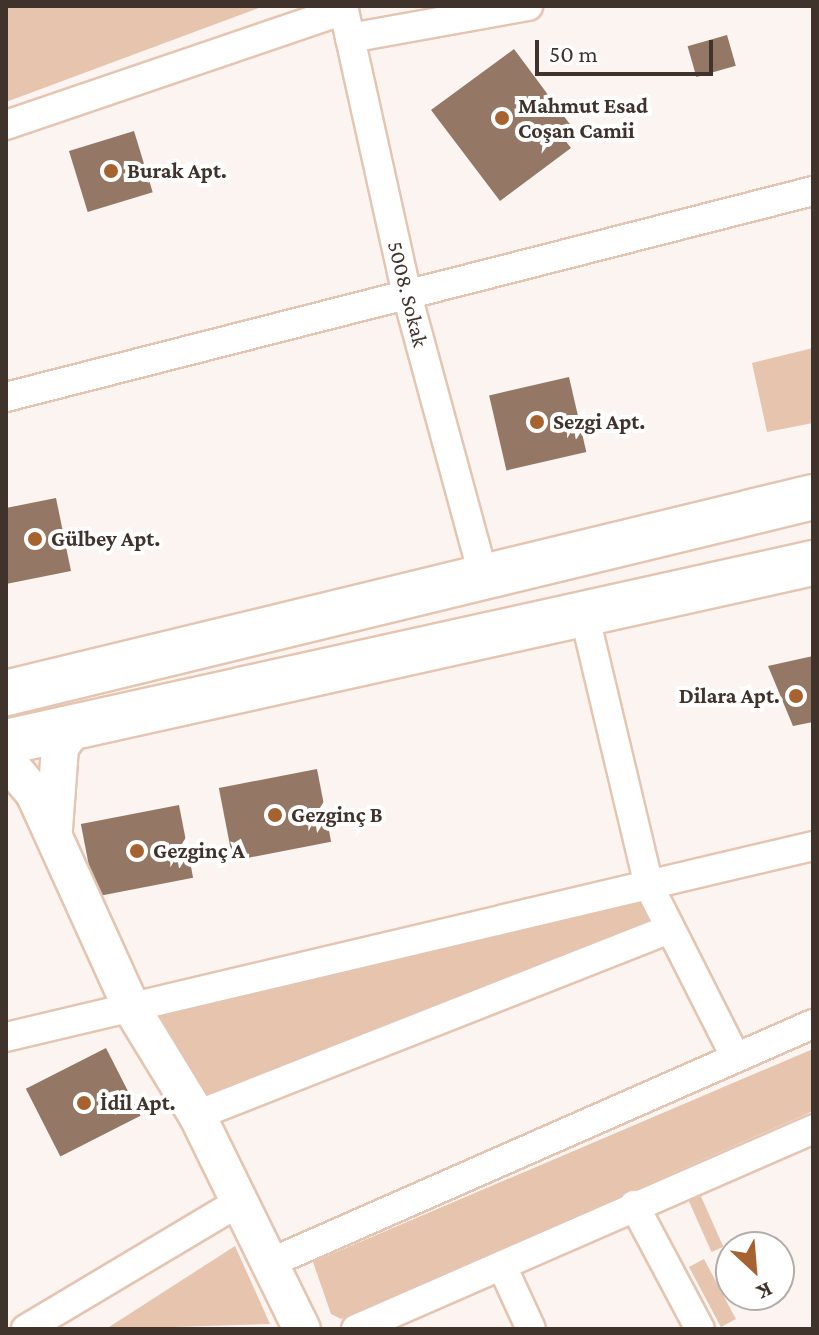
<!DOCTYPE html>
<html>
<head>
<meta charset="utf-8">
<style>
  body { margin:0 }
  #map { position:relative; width:819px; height:1335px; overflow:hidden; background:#fbf4f0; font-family:"Crimson Pro",serif }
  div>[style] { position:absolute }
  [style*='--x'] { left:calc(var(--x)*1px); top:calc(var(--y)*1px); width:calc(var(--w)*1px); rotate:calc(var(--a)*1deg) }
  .green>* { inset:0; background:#e6c4ad; transform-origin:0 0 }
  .building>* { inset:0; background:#947865; transform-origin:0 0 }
  .roads { filter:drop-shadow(2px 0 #e4c5b1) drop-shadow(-2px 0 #e4c5b1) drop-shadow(0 2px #e4c5b1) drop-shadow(0 -2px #e4c5b1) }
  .minor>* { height:28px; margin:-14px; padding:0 14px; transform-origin:14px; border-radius:14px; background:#fff }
  .tertiary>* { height:36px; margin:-18px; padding:0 18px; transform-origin:18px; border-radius:18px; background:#fff }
  .primary>* { height:44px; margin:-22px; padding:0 22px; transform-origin:22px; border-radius:22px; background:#fff }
  .dots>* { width:22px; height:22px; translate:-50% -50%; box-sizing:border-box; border:4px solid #fff; border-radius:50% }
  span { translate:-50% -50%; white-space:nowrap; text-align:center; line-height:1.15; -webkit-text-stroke:8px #fff; paint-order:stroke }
  .poi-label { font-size:22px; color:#3f332b; font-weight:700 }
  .left { translate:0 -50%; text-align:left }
  .right { translate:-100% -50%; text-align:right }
  .street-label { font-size:22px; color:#3f332b }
  .frame { position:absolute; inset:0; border:8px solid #3f332b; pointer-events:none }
  .north { position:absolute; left:715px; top:1231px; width:80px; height:80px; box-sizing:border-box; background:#fff; border:2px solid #b2adaa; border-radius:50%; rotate:154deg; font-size:22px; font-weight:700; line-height:32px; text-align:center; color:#3f332b }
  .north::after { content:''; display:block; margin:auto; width:28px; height:36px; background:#a66330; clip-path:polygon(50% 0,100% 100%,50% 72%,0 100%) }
  .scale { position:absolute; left:535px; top:40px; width:178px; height:36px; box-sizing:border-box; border:4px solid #3f332b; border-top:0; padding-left:10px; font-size:24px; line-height:28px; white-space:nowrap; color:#3f332b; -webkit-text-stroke:6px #fff; paint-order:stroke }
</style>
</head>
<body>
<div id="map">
  <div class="green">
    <i style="clip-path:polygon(6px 6px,264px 6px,6px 102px)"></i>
    <i style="clip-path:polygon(813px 348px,813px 423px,767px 432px,752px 363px)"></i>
    <i style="clip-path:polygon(649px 886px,667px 930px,197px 1115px,131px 1007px)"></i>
    <i style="clip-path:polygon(813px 1049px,813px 1111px,341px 1319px,331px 1314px,313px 1262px)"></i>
    <i style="left:699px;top:1192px;width:60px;height:13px;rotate:66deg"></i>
    <i style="clip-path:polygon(235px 1246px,270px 1324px,106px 1329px)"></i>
    <i style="left:704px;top:1259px;width:68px;height:17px;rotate:62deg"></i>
  </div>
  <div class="building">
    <i style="left:727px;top:35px;width:32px;height:41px;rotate:74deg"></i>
    <i style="clip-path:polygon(514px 49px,572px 127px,561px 135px,571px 148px,500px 201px,431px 110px)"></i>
    <i style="left:134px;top:131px;width:64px;height:68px;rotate:73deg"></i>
    <i style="left:569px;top:377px;width:77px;height:82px;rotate:77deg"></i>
    <i style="clip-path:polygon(56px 498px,71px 571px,6px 584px,6px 508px)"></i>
    <i style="clip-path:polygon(813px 656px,813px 722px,793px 726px,768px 666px)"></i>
    <i style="left:317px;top:769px;width:74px;height:100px;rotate:79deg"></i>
    <i style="left:179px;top:805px;width:74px;height:100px;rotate:79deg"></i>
    <i style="left:106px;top:1048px;width:76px;height:90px;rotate:63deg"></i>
  </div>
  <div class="roads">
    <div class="minor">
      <i style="--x:343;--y:6;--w:292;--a:77.5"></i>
      <i style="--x:406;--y:291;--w:298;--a:74.8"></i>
      <i style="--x:350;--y:38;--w:181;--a:-10.2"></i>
      <i style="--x:6;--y:125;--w:357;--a:-18.8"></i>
      <i style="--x:6;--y:397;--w:833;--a:-14.32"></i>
      <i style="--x:583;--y:609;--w:285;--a:76.6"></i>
      <i style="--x:649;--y:886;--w:188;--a:63.2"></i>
      <i style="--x:6;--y:1037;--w:829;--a:-13.32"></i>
      <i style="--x:197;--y:1115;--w:505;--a:-21.49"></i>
      <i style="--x:634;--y:1205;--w:140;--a:62"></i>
      <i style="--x:270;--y:1263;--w:593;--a:-23.76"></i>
      <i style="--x:502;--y:1266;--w:69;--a:65.3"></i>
      <i style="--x:26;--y:1329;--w:246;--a:-30.8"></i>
      <i style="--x:356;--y:1329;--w:499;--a:-23.6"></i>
    </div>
    <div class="tertiary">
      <i style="--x:6;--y:760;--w:43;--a:49.7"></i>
      <i style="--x:34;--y:793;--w:235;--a:65.6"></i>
      <i style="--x:131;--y:1007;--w:127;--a:58.6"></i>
      <i style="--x:197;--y:1115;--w:238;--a:63.9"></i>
      <i style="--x:54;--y:829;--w:82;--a:-85.8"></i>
      <i style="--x:60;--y:747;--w:25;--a:-53"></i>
    </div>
    <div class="primary">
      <i style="--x:6;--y:693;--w:830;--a:-13.65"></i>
      <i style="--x:6;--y:742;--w:827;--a:-12.51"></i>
    </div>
  </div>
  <div class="dots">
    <i style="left:502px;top:118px;background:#a66330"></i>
    <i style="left:111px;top:171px;background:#a66330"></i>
    <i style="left:537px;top:422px;background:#a66330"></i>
    <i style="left:35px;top:539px;background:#a66330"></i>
    <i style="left:796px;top:696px;background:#a66330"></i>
    <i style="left:275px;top:815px;background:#a66330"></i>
    <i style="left:137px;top:851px;background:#a66330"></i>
    <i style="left:84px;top:1103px;background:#a66330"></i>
  </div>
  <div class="poi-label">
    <span class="left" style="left:518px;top:118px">Mahmut Esad<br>Coşan Camii</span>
    <span class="left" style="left:127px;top:171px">Burak Apt.</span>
    <span class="left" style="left:553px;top:422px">Sezgi Apt.</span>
    <span class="left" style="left:51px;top:539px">Gülbey Apt.</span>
    <span class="right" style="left:780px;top:696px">Dilara Apt.</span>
    <span class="left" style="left:291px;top:815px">Gezginç B</span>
    <span class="left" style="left:153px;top:851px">Gezginç A</span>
    <span class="left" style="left:100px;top:1103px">İdil Apt.</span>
  </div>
  <div class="street-label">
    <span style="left:408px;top:294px;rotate:76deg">5008. Sokak</span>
  </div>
  <div class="frame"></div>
  <div class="north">K</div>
  <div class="scale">50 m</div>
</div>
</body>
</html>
